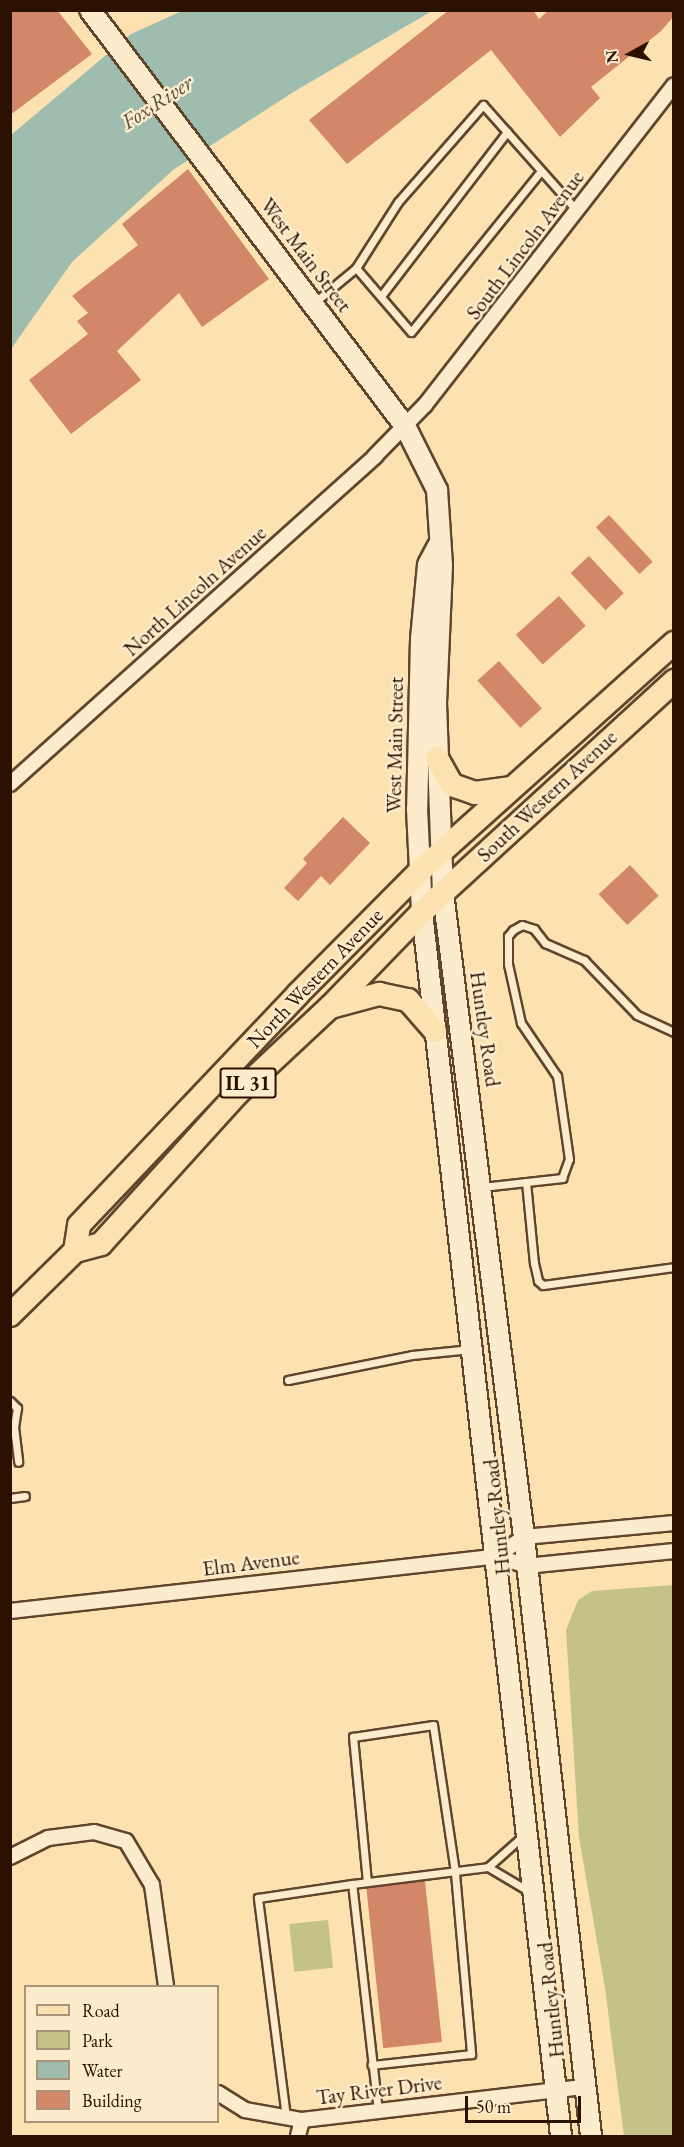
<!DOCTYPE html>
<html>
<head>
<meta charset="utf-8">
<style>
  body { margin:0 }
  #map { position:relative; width:684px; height:2147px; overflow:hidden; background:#fbe2b0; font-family:"EB Garamond",serif }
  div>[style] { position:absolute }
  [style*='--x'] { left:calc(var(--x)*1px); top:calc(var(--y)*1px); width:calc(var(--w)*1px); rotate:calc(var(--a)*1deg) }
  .green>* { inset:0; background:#c4c287; transform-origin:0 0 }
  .water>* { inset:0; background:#9fbdae }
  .building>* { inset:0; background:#d28768; transform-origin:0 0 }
  .roads { filter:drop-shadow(2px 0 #60452c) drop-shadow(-2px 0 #60452c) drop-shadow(0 2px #60452c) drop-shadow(0 -2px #60452c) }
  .lane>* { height:7px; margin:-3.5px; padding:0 3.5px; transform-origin:3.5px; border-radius:3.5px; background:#fceccc }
  .street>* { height:14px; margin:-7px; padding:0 7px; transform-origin:7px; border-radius:7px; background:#fceccc }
  .secondary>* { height:20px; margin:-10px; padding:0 10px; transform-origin:10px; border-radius:10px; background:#fceccc }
  .primary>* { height:22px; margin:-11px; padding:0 11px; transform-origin:11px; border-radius:11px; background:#fbe2b0 }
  span { translate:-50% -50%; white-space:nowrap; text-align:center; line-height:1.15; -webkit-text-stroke:5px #fceccc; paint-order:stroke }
  .shield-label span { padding:2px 4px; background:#fceccc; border:2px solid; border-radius:4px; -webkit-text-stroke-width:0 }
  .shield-label { font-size:20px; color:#2d1100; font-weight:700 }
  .street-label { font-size:21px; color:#2d1100 }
  .water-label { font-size:22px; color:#554d3d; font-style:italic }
  .frame { position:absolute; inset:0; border:12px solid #2d1100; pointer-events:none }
  .legend { position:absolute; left:24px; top:1985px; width:195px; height:138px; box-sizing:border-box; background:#fceccc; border:2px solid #a9947a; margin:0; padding:8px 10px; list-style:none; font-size:18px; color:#2d1100 }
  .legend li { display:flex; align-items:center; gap:12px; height:30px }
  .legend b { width:30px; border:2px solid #a9947a }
  .north { position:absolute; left:600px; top:24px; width:60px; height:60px; -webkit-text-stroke:4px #fceccc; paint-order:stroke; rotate:262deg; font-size:16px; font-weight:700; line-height:24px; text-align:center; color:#2d1100 }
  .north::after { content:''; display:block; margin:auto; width:21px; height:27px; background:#2d1100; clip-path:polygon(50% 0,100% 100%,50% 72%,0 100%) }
  .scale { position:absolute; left:465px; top:2096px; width:116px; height:27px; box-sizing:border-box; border:3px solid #2d1100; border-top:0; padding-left:8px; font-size:18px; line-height:21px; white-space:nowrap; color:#2d1100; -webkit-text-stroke:4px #fceccc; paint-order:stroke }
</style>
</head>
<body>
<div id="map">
  <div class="green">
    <i style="clip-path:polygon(673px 1585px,673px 2136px,624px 2136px,605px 1988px,579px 1837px,566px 1630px,578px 1600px,592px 1591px)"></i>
    <i style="left:328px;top:1920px;width:48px;height:39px;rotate:84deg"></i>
  </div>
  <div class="water">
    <i style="clip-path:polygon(182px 11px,432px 11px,295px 91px,173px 170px,72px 262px,11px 349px,11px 135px,131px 34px)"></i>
  </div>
  <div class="building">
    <i style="clip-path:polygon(10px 10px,57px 10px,92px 54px,10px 115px)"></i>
    <i style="clip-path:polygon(449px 10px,533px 10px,539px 19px,549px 10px,674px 10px,674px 16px,661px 31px,591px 87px,600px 98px,560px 137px,491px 50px,347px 164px,309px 120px)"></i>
    <i style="clip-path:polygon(188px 169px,269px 279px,202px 327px,179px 293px,117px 351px,141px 380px,71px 434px,29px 380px,88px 334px,77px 321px,88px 313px,72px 296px,138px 245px,122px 224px)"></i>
    <i style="left:609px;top:515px;width:64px;height:18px;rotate:47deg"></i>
    <i style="left:589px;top:556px;width:51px;height:25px;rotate:47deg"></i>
    <i style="left:559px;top:596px;width:40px;height:58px;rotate:48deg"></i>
    <i style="left:499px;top:661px;width:64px;height:29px;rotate:48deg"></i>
    <i style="clip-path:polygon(343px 817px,370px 843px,330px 885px,321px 876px,298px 901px,284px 888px,307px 863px,303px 859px)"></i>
    <i style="left:630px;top:865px;width:42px;height:43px;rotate:47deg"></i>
    <i style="left:425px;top:1881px;width:162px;height:59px;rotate:84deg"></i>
  </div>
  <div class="roads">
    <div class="lane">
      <i style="--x:356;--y:268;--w:84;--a:49.3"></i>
      <i style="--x:411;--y:332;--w:207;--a:-51.1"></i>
      <i style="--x:381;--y:296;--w:207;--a:-52.5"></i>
      <i style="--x:315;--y:302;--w:53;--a:-39.7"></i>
      <i style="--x:356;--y:268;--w:78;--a:-57.5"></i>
      <i style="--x:398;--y:202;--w:129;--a:-48.8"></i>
      <i style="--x:483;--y:105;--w:142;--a:48.4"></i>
      <i style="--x:526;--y:1182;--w:81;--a:84.4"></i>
      <i style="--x:534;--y:1263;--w:18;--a:77"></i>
      <i style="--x:538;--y:1281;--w:6;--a:39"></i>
      <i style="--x:543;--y:1285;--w:132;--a:-7.8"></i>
      <i style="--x:482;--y:1187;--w:81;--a:-6.4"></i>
      <i style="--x:562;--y:1178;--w:20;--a:-70"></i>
      <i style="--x:569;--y:1159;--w:84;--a:-98.2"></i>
      <i style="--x:557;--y:1076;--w:64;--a:-124.2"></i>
      <i style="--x:521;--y:1023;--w:60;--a:-102.4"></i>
      <i style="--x:508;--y:964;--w:28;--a:-90"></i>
      <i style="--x:508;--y:936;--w:8;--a:-50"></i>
      <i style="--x:513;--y:930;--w:10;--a:-29"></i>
      <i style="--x:522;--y:925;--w:13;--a:18"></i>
      <i style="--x:534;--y:929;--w:18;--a:52"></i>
      <i style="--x:545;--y:943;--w:43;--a:23.6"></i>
      <i style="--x:584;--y:960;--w:76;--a:46.1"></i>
      <i style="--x:637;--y:1015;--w:41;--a:24.7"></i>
      <i style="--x:288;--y:1380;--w:126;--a:-11.4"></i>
      <i style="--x:412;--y:1355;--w:59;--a:-5.8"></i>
      <i style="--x:10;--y:1401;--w:10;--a:45"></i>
      <i style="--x:17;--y:1408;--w:19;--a:99"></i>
      <i style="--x:14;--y:1427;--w:35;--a:83"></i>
      <i style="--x:10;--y:1498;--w:15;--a:-8"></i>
      <i style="--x:524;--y:1835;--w:48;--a:138.4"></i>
      <i style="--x:488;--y:1867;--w:49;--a:30.8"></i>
      <i style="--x:367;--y:1882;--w:146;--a:-95.5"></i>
      <i style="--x:353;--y:1737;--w:81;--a:-8.5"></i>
      <i style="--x:433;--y:1725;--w:150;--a:81.5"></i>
      <i style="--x:455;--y:1873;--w:182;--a:84.9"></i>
      <i style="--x:471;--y:2054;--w:100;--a:173.7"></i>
      <i style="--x:378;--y:2111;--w:228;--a:-96.5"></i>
      <i style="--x:352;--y:1884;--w:137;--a:-7.1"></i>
      <i style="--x:286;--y:2117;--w:221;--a:-97.3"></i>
      <i style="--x:258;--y:1898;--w:95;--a:-8.5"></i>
    </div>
    <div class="street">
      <i style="--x:10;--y:784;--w:491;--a:-41.9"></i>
      <i style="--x:375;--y:456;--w:71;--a:-45.6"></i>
      <i style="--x:425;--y:405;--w:405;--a:-52.1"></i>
      <i style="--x:497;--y:1556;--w:33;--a:-35"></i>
      <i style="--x:524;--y:1537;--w:151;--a:-5.3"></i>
      <i style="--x:10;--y:1611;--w:490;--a:-6.4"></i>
      <i style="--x:497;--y:1556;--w:31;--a:19"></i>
      <i style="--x:526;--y:1566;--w:149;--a:-5.8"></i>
      <i style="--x:10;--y:1857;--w:42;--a:-26.6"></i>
      <i style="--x:48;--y:1838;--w:46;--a:-7.4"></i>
      <i style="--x:94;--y:1832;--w:33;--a:16"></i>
      <i style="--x:126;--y:1841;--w:51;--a:59.4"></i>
      <i style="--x:152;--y:1885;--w:102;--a:82.1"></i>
      <i style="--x:218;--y:2093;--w:32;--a:32"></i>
      <i style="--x:245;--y:2110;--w:58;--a:10"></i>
      <i style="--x:302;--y:2120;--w:285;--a:-6.7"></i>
      <i style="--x:298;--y:2136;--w:16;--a:-76"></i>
    </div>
    <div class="secondary">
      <i style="--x:90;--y:10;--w:522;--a:52.87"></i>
      <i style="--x:405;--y:426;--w:72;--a:63.4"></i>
      <i style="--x:437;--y:490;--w:76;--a:86.2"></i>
      <i style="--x:442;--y:566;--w:137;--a:92.5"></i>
      <i style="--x:436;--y:703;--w:190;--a:87.9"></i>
      <i style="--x:443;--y:893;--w:649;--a:82.83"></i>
      <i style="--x:524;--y:1537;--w:603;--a:83.62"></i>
      <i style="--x:438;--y:546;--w:21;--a:118"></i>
      <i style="--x:428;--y:565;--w:74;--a:95.4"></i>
      <i style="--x:421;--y:639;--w:170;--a:91.3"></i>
      <i style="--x:417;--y:809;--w:103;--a:87.2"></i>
      <i style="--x:422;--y:912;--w:1232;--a:83.52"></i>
    </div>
    <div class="primary">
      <i style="--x:437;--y:758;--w:31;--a:61"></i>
      <i style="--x:452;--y:785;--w:24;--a:19"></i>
      <i style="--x:475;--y:793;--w:35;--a:-8"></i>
      <i style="--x:331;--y:1007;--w:50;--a:-15.2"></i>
      <i style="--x:379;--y:994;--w:30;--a:12"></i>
      <i style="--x:408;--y:1000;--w:41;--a:48.9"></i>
      <i style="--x:75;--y:1251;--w:26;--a:-81"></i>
      <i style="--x:79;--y:1225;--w:318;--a:-46.5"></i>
      <i style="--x:298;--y:994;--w:175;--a:-45.2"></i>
      <i style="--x:421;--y:870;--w:340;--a:-41.9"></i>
      <i style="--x:10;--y:1315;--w:91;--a:-44.6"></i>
      <i style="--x:75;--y:1251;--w:27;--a:-15"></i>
      <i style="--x:101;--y:1244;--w:204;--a:-47.8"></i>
      <i style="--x:238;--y:1093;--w:126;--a:-43.1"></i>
      <i style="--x:330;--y:1007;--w:132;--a:-45.9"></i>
      <i style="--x:422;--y:912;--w:342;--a:-42.5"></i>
    </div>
  </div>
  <div class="shield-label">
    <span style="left:248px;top:1083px">IL 31</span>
  </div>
  <div class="street-label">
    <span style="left:525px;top:245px;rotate:-53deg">South Lincoln Avenue</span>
    <span style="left:306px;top:255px;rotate:53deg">West Main Street</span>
    <span style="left:195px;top:591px;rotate:-42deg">North Lincoln Avenue</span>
    <span style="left:395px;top:745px;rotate:-89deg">West Main Street</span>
    <span style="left:547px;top:796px;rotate:-43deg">South Western Avenue</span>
    <span style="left:315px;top:978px;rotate:-46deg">North Western Avenue</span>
    <span style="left:485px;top:1029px;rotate:82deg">Huntley Road</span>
    <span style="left:497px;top:1517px;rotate:-96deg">Huntley Road</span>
    <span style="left:251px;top:1563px;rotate:-7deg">Elm Avenue</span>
    <span style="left:551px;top:2000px;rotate:-96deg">Huntley Road</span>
    <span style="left:379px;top:2090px;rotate:-7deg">Tay River Drive</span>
  </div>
  <div class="water-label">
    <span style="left:157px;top:102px;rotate:-33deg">Fox River</span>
  </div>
  <div class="frame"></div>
  <ul class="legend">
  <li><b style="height:8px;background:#fbe2b0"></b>Road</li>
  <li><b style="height:16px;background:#c4c287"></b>Park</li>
  <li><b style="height:16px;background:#9fbdae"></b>Water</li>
  <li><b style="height:16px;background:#d28768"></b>Building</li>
  </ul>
  <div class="north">N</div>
  <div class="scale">50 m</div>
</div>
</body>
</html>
